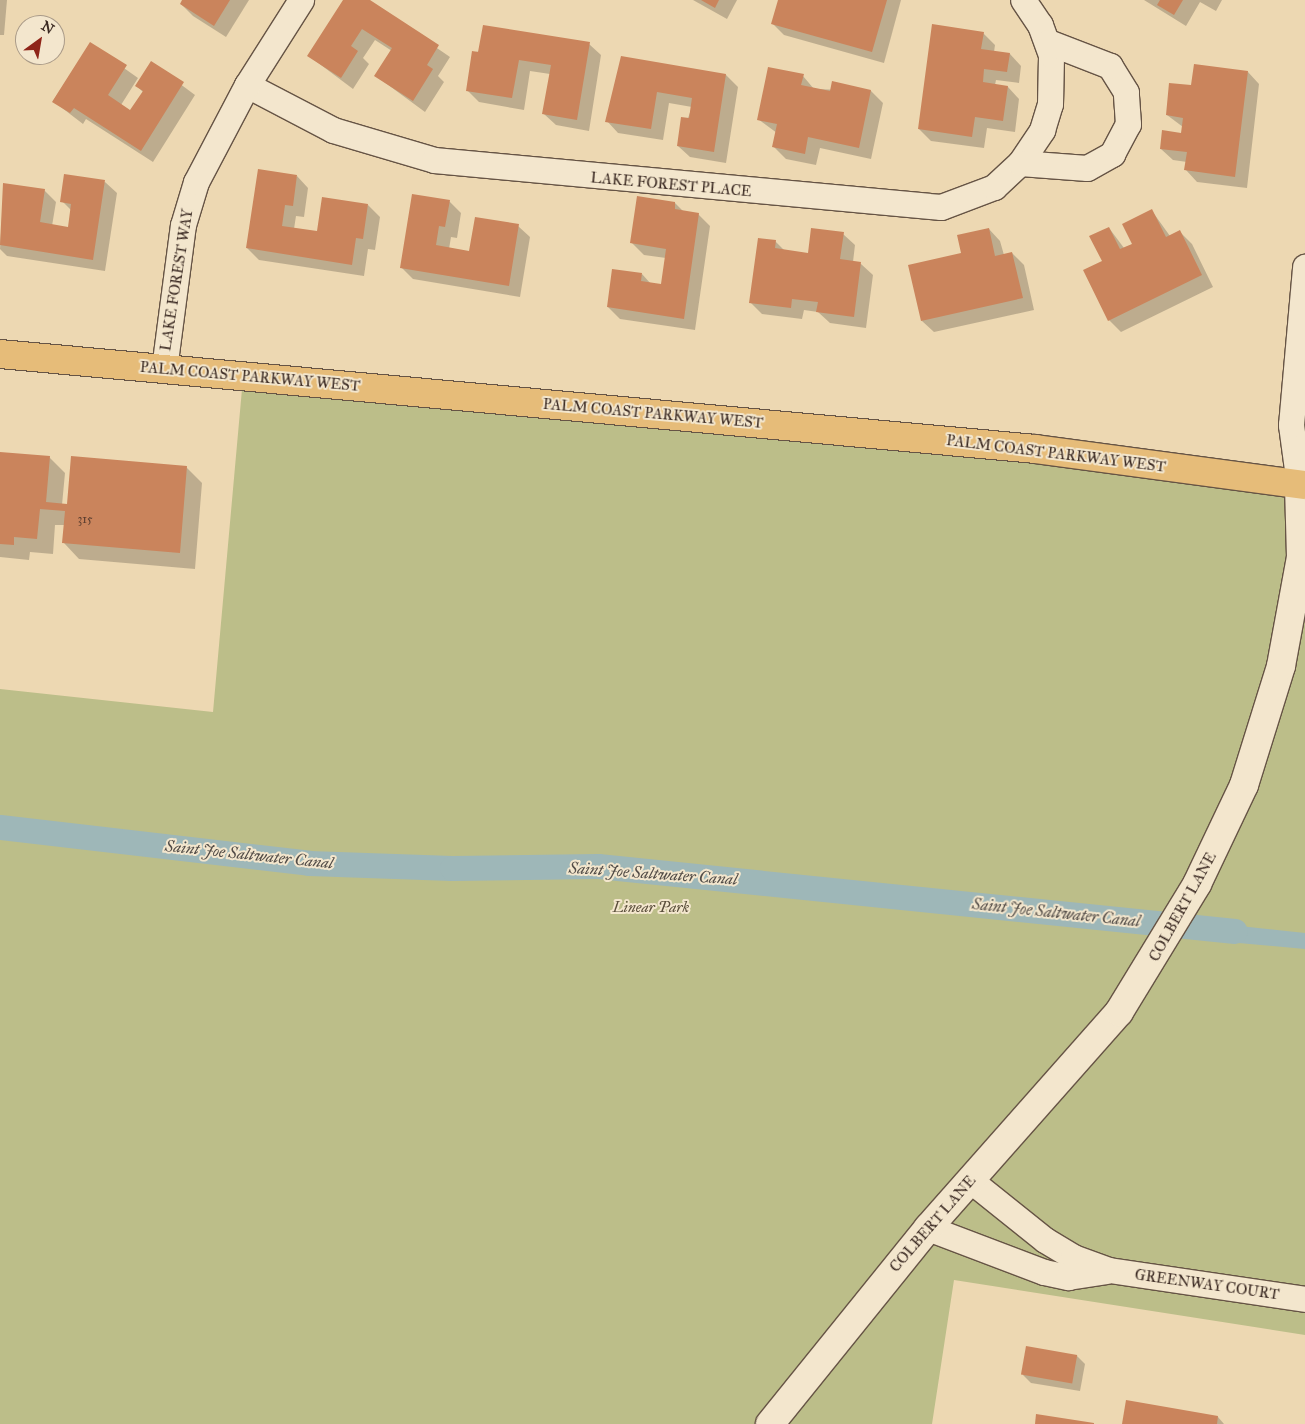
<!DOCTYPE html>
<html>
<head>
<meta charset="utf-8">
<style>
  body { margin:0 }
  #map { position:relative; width:1305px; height:1424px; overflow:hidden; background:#edd8b2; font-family:"IM FELL Great Primer",serif }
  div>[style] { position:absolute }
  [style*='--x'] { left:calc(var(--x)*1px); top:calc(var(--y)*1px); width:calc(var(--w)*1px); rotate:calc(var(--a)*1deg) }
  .green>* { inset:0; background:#bcbe89 }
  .water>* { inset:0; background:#9eb7b8 }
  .shadow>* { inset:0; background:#0003 }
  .canal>* { height:25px; margin:-12.5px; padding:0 12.5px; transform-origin:12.5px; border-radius:12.5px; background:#9eb7b8 }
  .building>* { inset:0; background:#ca845c; transform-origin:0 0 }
  .roads { filter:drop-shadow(1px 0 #665445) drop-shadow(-1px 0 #665445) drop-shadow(0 1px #665445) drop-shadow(0 -1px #665445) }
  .minor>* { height:25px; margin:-12.5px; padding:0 12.5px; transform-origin:12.5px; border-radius:12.5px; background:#f3e6cd }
  .tertiary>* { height:28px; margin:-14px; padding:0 14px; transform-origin:14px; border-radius:14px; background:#f3e6cd }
  .primary>* { height:28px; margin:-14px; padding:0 14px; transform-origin:14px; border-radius:14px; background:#e6bc79 }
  span { translate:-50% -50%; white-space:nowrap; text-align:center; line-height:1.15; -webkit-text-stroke:4px #f3e6cd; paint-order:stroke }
  .number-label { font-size:12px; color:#5d3f30 }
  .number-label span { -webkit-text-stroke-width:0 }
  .street-label { font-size:15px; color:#392821 }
  .park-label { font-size:15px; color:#5a4e3b; font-style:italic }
  .water-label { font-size:16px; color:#524c47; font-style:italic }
  .north { position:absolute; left:15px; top:15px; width:50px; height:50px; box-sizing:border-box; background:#f3e6cd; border:1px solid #a99a88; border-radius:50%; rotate:32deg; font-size:14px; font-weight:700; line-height:20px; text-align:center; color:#392821 }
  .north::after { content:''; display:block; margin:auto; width:18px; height:22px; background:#8f2418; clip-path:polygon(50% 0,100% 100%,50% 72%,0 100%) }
</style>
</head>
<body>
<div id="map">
  <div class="green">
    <i style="clip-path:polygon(242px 389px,1060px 463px,1305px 496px,1305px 1335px,954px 1280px,932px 1424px,0 1424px,0 689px,213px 712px)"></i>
  </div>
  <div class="water">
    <i style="clip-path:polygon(1202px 922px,1305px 933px,1305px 949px,1194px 939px)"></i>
  </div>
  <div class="shadow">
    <i style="clip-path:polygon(0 0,7px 0,4px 35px,0 35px)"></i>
    <i style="clip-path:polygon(184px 0,249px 0,226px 37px,193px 16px,181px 4px)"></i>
    <i style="clip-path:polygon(345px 0,367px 0,450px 57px,438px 76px,444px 82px,425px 112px,376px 76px,392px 51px,375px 40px,363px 58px,369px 64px,353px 89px,309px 56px)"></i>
    <i style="clip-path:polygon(693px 0,737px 0,727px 19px)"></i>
    <i style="clip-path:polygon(779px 0,901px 0,884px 63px,784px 35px,773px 24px)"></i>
    <i style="clip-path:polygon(1144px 0,1222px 0,1216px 11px,1200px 2px,1186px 26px)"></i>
    <i style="clip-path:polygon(983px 33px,995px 45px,994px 52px,1010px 54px,1021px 66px,1019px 83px,996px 80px,995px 85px,1008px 87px,1019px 99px,1015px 132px,987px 128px,984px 148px,931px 141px,919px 129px)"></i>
    <i style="clip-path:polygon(90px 44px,138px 78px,121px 105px,131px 112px,143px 92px,137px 86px,152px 63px,195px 95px,153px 162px,86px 119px,83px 124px,53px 101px)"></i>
    <i style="clip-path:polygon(589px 44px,601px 55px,589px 131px,556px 125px,544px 114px,550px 74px,530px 71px,524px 110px,479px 102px,467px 90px,473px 52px)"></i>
    <i style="clip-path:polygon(622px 58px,726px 75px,738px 87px,726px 163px,690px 157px,678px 146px,692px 107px,669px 103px,663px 140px,618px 133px,607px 121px)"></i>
    <i style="clip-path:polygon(1248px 72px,1259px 84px,1247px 188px,1197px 182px,1186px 170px,1187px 162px,1173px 160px,1161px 149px,1182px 134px,1183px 127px,1167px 115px,1192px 87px)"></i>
    <i style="clip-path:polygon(803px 76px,814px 89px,871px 91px,883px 103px,871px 159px,820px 148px,816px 165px,786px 159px,774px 147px,777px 133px,758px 119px)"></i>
    <i style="clip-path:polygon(297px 176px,308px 188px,304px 217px,296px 216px,294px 229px,318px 233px,368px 205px,380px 217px,375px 250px,368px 249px,364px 276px,259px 260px,247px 248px)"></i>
    <i style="clip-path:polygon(105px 182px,117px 193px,105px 271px,7px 256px,0 249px,4px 184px,44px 190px,56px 202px,52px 226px,69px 228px,72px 211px,62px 201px)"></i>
    <i style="clip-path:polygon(449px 201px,461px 213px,457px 238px,451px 237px,449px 249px,470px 252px,518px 226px,530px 237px,520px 297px,413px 279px,401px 267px)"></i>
    <i style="clip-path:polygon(675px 203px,684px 212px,698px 214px,710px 226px,695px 330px,620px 319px,608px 307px,642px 274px,651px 284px,662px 286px,666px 258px,644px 255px,632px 243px)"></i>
    <i style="clip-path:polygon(1152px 211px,1170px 236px,1180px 232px,1192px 244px,1213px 287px,1121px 332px,1109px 320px,1103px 262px,1109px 228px,1124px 248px,1133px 244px)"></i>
    <i style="clip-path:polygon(989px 229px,1000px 241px,1004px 255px,1012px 253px,1024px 265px,1034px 310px,934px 332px,922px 321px,962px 254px)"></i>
    <i style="clip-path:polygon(843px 234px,855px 245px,853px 262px,861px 264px,873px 275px,866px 328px,830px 323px,818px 312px,804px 310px,802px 319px,762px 314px,750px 302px,775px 241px,785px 251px,809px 254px)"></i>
    <i style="clip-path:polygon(0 453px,49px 457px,65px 473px,62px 505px,68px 505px,186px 467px,202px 483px,195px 569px,79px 559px,64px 543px,65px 525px,55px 525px,53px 554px,30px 552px,29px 560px,0 557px)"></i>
    <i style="clip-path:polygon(1077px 1356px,1085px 1364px,1080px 1391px,1031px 1383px,1023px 1375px)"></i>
    <i style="clip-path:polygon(1218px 1417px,1224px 1424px,1123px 1424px)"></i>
  </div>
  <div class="canal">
    <i style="--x:0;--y:827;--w:311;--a:6.6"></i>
    <i style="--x:309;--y:863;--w:143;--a:2"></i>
    <i style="--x:452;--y:868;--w:146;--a:-0.8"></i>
    <i style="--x:598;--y:866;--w:640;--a:5.83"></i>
  </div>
  <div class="building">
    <i style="clip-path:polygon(182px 0,230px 0,214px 26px,180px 4px)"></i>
    <i style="clip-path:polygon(343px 0,370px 0,439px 45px,427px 65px,433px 69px,413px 101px,374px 76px,392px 48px,362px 29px,351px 46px,358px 51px,341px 78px,307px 56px)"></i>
    <i style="clip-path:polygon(701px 0,719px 0,715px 8px)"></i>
    <i style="clip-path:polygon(778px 0,887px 0,872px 52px,771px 24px)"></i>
    <i style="clip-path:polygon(1160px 0,1183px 0,1174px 15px,1157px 5px)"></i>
    <i style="clip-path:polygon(932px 24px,984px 32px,981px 49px,1010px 53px,1007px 72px,984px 69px,983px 82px,1008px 86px,1003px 121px,975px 117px,972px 137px,918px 129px)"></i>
    <i style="clip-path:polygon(483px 25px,590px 42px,577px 120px,542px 114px,551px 65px,519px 60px,512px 98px,466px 91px,472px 51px,478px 52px)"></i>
    <i style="clip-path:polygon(90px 42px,127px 65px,108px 95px,130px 110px,143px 91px,135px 86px,151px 61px,184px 82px,141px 151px,74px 108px,70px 113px,52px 102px)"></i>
    <i style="clip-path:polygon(621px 56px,726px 74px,714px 152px,677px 146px,681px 117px,689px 118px,692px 98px,657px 92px,651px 129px,605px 122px)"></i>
    <i style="clip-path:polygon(1194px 64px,1248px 71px,1235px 177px,1184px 170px,1187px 152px,1160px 149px,1162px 130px,1181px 133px,1183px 118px,1166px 115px,1169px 83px,1191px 85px)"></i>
    <i style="clip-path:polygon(768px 67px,804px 74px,801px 85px,830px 91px,832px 81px,871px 90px,859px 148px,808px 137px,805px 154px,772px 147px,777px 124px,757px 120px)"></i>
    <i style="clip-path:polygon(258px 169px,297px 175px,293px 206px,285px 205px,282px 226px,317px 231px,322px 197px,368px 204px,363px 239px,356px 238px,352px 265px,246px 248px)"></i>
    <i style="clip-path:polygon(64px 174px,105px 180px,93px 260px,0 245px,3px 183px,45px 189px,40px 222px,68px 227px,71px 204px,60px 202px)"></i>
    <i style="clip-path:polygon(412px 194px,450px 200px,445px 227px,439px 226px,436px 245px,469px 251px,475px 217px,519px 224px,509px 286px,400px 268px)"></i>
    <i style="clip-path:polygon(637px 196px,675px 202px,675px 209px,699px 213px,684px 319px,607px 307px,612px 269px,642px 273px,641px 281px,661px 284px,666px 249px,630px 243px)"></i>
    <i style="clip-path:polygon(1152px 209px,1166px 237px,1180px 230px,1202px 275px,1108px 321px,1083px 270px,1102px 261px,1089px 236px,1109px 227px,1120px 249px,1132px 244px,1122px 224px)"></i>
    <i style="clip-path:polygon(811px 228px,844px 232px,840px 259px,861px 262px,854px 317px,816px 312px,818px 302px,792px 299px,791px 308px,749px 303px,758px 238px,776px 240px,775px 248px,808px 253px)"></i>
    <i style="clip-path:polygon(989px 228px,995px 256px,1012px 252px,1023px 298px,921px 321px,908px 265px,961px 253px,957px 235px)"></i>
    <i style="clip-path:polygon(0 452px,50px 456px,46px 502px,67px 504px,71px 456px,187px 466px,180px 553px,62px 543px,65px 511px,40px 509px,37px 539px,14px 537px,14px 545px,0 544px)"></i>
    <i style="left:1026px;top:1346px;width:52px;height:29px;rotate:10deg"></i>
    <i style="clip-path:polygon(1126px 1400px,1218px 1416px,1217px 1424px,1122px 1424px)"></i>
    <i style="clip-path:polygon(1036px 1414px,1094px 1423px,1094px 1424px,1035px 1424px)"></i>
  </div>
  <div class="roads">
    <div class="minor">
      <i style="--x:247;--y:85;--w:97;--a:27.6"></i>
      <i style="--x:333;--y:130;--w:105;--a:16.5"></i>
      <i style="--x:434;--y:160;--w:509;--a:5.3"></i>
      <i style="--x:941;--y:207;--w:57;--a:-20.7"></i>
      <i style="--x:994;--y:187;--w:35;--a:-43"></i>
      <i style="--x:1020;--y:163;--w:40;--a:-56"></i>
      <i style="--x:1042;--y:130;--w:27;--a:-73"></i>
      <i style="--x:1050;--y:104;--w:49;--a:-88.8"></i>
      <i style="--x:1051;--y:55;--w:32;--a:-110"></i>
      <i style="--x:1040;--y:25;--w:30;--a:-124"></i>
      <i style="--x:1020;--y:163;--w:67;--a:4.3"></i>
      <i style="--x:1087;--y:168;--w:29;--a:-29"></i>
      <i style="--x:1112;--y:154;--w:34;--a:-62"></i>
      <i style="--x:1128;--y:124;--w:32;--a:-94"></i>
      <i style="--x:1126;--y:92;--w:31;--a:-122"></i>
      <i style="--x:1110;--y:66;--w:66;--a:-158.8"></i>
      <i style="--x:164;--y:369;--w:145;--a:-82.5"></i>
      <i style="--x:183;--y:225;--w:45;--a:-73.2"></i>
      <i style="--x:196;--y:182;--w:110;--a:-62.3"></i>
      <i style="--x:247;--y:85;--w:101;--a:-57.6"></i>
      <i style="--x:1299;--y:484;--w:60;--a:-97.7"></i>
      <i style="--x:1291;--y:425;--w:159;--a:-84.9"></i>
      <i style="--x:970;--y:1180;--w:96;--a:38.7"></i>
      <i style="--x:1045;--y:1240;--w:33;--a:31"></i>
      <i style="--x:1073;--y:1257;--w:38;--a:20"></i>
      <i style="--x:1109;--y:1270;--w:198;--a:8.4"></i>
      <i style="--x:928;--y:1228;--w:124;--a:20.8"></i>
      <i style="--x:1044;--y:1272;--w:25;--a:12"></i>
      <i style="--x:1068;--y:1277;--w:38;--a:-9"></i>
    </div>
    <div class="tertiary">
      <i style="--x:770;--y:1424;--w:252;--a:-51.1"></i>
      <i style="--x:928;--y:1228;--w:288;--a:-48.5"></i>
      <i style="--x:1119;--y:1012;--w:150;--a:-58.6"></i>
      <i style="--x:1197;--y:884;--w:110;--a:-64.6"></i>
      <i style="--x:1244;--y:785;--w:125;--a:-72.7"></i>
      <i style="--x:1281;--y:666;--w:111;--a:-79.6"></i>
      <i style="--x:1301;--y:557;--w:73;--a:-91.6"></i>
    </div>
    <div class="primary">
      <i style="--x:0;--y:354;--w:1039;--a:5.24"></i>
      <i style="--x:1035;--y:449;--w:272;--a:7.6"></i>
    </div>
  </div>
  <div class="number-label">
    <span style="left:85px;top:520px">315</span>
  </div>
  <div class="street-label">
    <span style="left:671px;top:185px;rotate:5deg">LAKE FOREST PLACE</span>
    <span style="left:177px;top:280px;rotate:-81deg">LAKE FOREST WAY</span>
    <span style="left:250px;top:377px;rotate:5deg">PALM COAST PARKWAY WEST</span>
    <span style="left:653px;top:414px;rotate:5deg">PALM COAST PARKWAY WEST</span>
    <span style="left:1056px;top:454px;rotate:7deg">PALM COAST PARKWAY WEST</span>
    <span style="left:1183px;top:907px;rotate:-61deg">COLBERT LANE</span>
    <span style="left:933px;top:1224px;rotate:-49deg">COLBERT LANE</span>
    <span style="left:1207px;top:1285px;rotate:8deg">GREENWAY COURT</span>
  </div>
  <div class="park-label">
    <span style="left:651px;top:908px">Linear Park</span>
  </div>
  <div class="water-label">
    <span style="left:249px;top:855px;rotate:6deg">Saint Joe Saltwater Canal</span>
    <span style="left:653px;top:874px;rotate:4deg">Saint Joe Saltwater Canal</span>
    <span style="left:1056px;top:913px;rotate:6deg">Saint Joe Saltwater Canal</span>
  </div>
  <div class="north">N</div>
</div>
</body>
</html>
